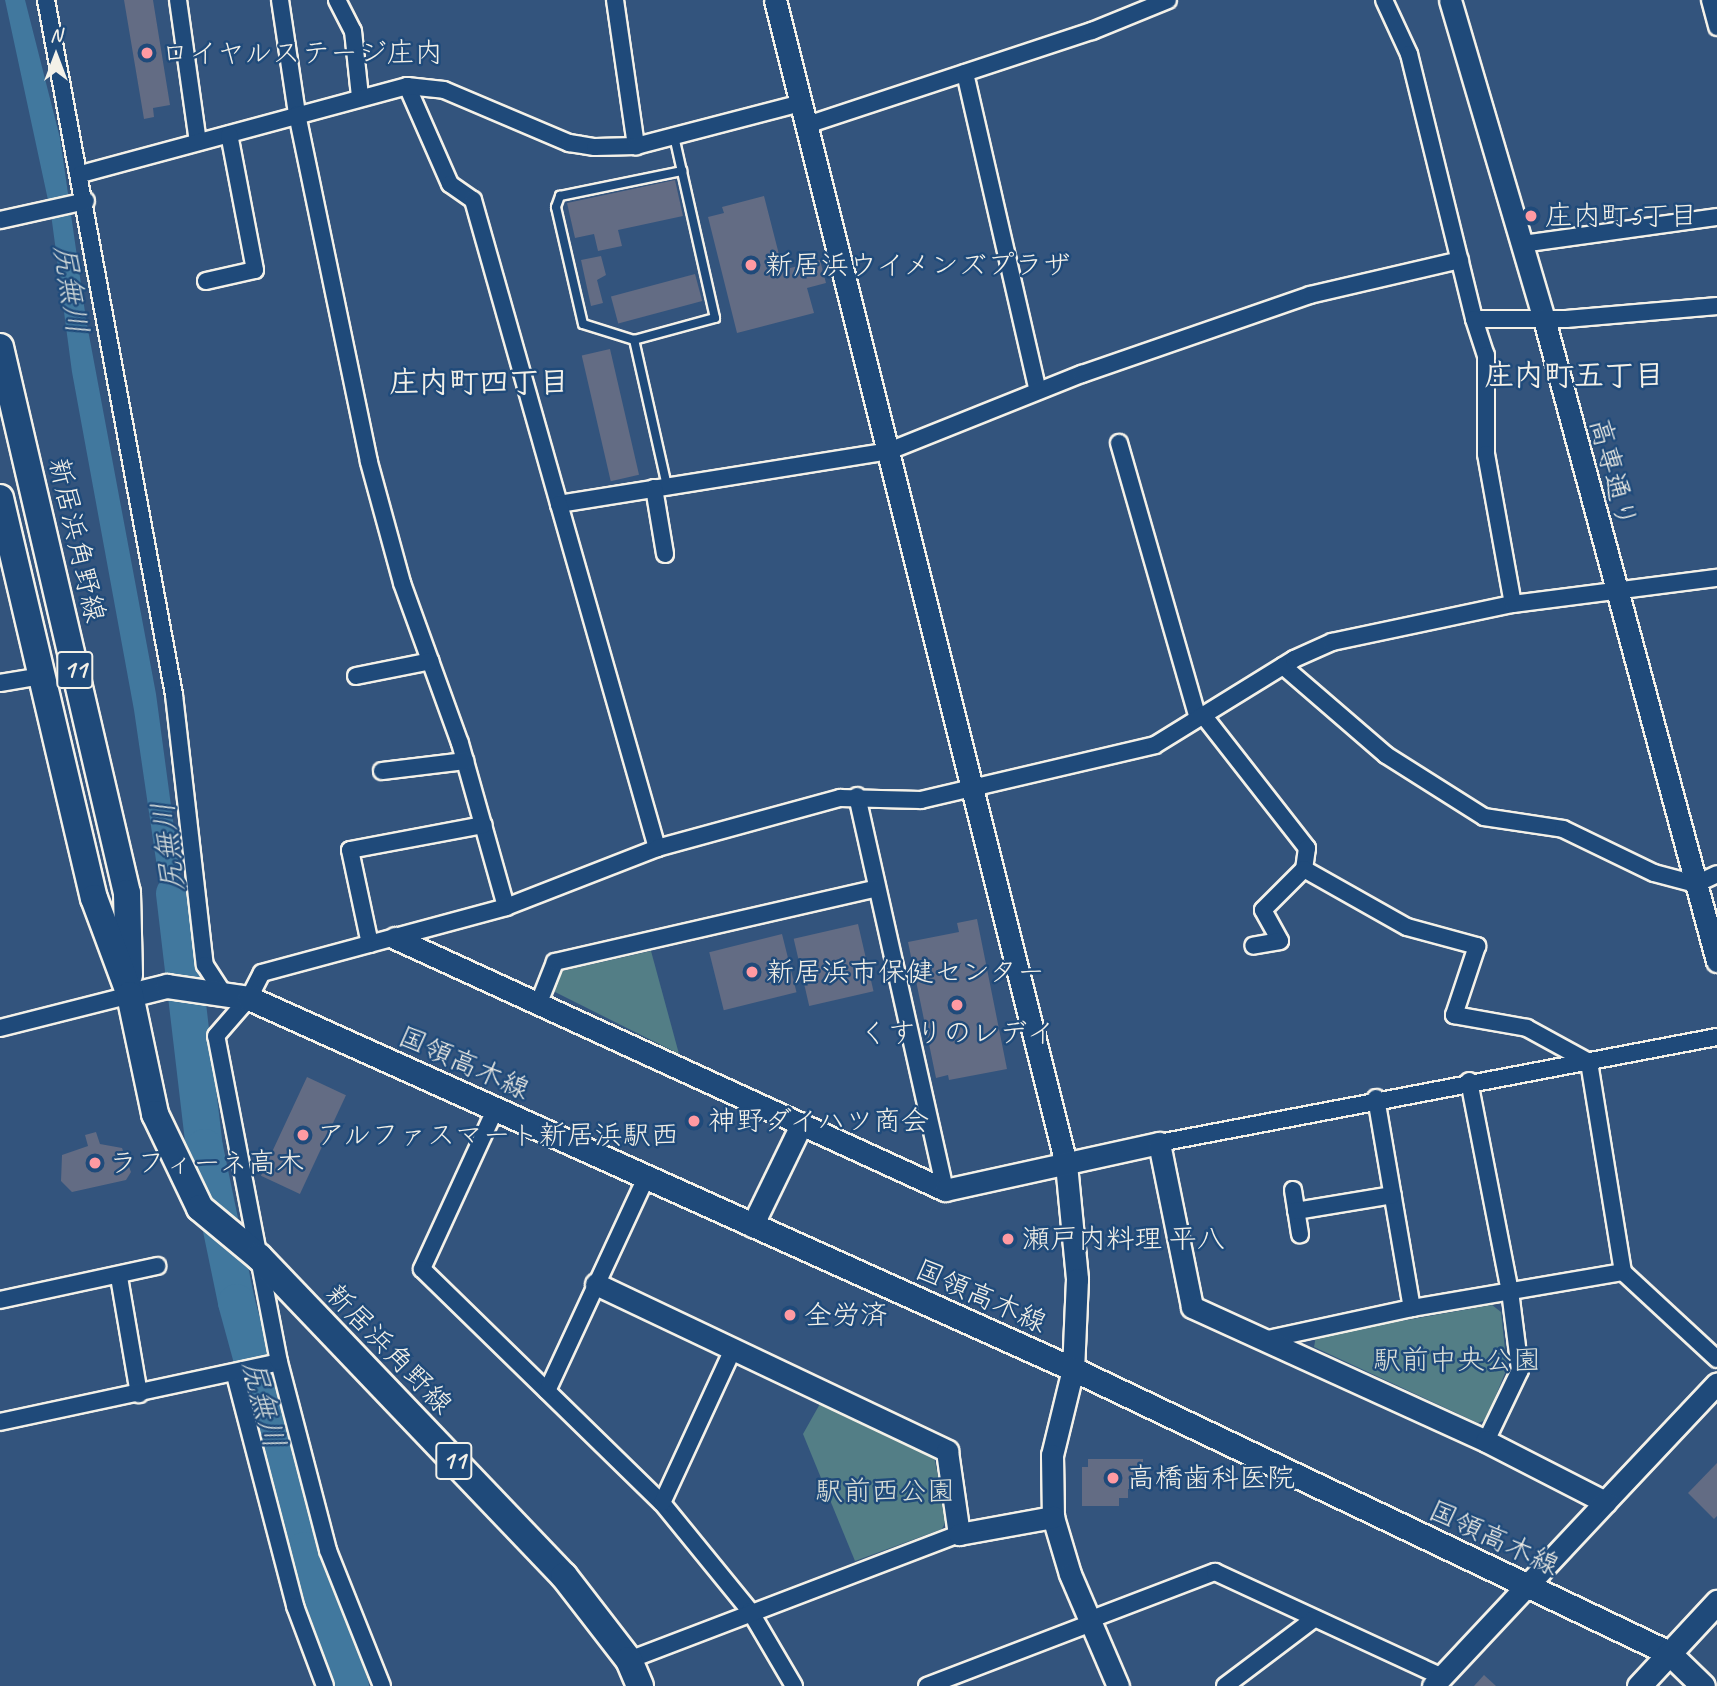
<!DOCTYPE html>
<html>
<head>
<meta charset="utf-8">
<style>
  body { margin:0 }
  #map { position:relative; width:1717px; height:1686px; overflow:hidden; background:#33547d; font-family:Caveat,"Klee One",sans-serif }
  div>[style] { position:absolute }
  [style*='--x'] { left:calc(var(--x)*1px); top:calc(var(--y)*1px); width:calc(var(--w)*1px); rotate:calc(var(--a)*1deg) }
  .green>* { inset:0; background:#537e86 }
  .water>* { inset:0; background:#41789e }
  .river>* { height:37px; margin:-18.5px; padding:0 18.5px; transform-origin:18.5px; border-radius:18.5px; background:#41789e }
  .building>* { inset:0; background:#636c84; transform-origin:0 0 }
  .roads { filter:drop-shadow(2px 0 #f4f1e8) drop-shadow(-2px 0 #f4f1e8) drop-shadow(0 2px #f4f1e8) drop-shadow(0 -2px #f4f1e8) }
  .service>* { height:8px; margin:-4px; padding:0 4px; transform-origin:4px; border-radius:4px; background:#1f4a7a }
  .minor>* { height:16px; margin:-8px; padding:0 8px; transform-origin:8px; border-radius:8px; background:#1f4a7a }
  .tertiary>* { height:21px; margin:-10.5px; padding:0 10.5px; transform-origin:10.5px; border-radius:10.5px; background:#1f4a7a }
  .secondary>* { height:23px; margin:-11.5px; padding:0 11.5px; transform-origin:11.5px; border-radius:11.5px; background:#1f4a7a }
  .primary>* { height:26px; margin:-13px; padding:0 13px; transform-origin:13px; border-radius:13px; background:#1f4a7a }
  .dots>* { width:19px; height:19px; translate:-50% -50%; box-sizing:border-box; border:4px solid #1f4a7a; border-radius:50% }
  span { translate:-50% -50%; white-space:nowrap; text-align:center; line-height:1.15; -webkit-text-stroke:5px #1f4a7a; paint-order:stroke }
  .shield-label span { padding:2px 5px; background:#1f4a7a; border:2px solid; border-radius:5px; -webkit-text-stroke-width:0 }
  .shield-label { font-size:26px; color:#f4f1e8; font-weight:700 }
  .poi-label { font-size:28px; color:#f4f1e8 }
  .left { translate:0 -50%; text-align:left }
  .street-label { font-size:28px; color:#f4f1e8 }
  .park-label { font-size:28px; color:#dce0d9 }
  .water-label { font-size:30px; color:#d9dfdd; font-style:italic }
  .neighbourhood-label { font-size:30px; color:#f4f1e8; font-weight:700 }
  .north { position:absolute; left:21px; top:21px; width:70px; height:70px; -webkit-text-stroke:5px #1f4a7a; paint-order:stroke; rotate:0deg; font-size:19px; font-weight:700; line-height:28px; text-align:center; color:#f4f1e8 }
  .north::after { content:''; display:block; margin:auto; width:24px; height:32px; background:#f4f1e8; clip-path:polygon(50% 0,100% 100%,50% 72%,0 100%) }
</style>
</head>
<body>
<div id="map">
  <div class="green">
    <i style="clip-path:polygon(651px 951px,679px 1054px,553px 991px,558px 972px)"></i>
    <i style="clip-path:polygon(1492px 1305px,1501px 1312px,1507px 1368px,1486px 1420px,1478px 1423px,1314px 1347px,1316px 1336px)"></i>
    <i style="clip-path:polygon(821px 1402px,933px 1452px,947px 1519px,942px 1529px,855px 1561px,803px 1434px)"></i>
  </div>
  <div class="water">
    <i style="clip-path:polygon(5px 0,25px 0,60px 138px,86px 319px,156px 694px,190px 947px,169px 934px,163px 908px,134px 710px,72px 372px,51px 214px)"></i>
  </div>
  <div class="river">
    <i style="--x:174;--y:893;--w:256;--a:83.3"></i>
    <i style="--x:204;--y:1147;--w:158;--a:78.3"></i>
    <i style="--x:236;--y:1302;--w:257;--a:74.7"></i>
    <i style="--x:304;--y:1550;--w:144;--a:71.3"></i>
  </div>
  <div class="building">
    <i style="clip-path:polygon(124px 0,153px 0,170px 105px,153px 108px,154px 117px,144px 119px)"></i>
    <i style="clip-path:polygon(675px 180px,683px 216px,618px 230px,622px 246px,598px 251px,594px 234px,575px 238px,567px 203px)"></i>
    <i style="clip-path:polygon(764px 196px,783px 270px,820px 260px,826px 283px,807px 288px,814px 313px,737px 333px,708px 217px,724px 213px,722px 207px)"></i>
    <i style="clip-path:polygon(601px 256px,606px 275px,597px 280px,603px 303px,591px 306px,581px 260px)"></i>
    <i style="left:695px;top:274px;width:28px;height:87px;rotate:75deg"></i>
    <i style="left:610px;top:349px;width:129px;height:29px;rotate:77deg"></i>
    <i style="clip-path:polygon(977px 919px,1007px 1069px,949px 1080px,948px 1075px,936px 1078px,908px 942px,959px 932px,957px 923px)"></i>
    <i style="left:858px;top:924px;width:69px;height:66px;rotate:77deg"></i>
    <i style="left:782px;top:934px;width:60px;height:75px;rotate:76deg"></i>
    <i style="left:307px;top:1077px;width:43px;height:109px;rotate:25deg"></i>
    <i style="clip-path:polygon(96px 1132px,100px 1144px,122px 1148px,131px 1172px,126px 1180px,72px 1192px,61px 1181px,62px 1155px,88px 1146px,85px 1135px)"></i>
    <i style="clip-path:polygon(1088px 1459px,1143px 1459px,1143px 1489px,1128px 1489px,1128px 1498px,1119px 1498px,1119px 1506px,1082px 1506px,1082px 1467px,1088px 1467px)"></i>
    <i style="clip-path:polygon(1717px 1463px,1717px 1516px,1714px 1519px,1688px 1493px)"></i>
    <i style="clip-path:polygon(1484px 1675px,1496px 1686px,1474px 1686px)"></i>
  </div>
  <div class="roads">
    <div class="service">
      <i style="--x:634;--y:340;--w:53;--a:-162.6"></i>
      <i style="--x:583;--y:324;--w:120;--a:-103"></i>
      <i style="--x:556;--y:207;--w:12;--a:-70"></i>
      <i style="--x:560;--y:196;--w:125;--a:-11.6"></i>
      <i style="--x:667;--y:486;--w:150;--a:-102.7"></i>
      <i style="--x:634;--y:340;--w:84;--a:-15.2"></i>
      <i style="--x:715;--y:318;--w:187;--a:-102.7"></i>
    </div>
    <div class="minor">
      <i style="--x:46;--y:0;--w:707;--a:79.56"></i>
      <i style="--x:174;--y:695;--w:272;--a:83.5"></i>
      <i style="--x:205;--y:965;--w:31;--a:57"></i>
      <i style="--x:178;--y:0;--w:143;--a:82"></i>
      <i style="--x:280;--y:0;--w:115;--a:81.5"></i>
      <i style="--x:297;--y:114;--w:355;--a:78.3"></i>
      <i style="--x:369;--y:462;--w:125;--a:74.7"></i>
      <i style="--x:402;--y:583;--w:170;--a:70.1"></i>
      <i style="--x:460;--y:743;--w:170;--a:74.3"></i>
      <i style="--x:337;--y:0;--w:35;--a:63"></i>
      <i style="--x:353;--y:31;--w:65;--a:83.9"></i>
      <i style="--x:615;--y:0;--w:148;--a:81.8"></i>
      <i style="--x:1384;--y:0;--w:60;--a:65.2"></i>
      <i style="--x:1409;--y:54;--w:273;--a:76.2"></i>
      <i style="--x:1474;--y:319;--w:92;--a:0"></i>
      <i style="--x:1566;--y:319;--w:152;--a:-4.9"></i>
      <i style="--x:1710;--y:0;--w:28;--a:75"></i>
      <i style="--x:965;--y:73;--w:326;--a:77.1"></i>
      <i style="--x:407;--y:86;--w:107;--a:66.3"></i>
      <i style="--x:450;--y:184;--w:28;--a:35"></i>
      <i style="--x:473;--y:200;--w:316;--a:74.2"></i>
      <i style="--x:559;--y:504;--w:334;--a:-9.1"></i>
      <i style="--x:889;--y:451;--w:208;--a:-21.8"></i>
      <i style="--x:1082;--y:374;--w:241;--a:-19.1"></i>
      <i style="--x:1310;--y:295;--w:154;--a:-13.1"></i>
      <i style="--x:807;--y:125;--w:300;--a:-18.3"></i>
      <i style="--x:1092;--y:31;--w:82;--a:-22.2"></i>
      <i style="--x:81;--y:174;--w:338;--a:-15.1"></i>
      <i style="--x:407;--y:86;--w:37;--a:6"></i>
      <i style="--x:444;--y:90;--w:136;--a:23"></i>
      <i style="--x:569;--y:143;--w:26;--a:9"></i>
      <i style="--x:595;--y:147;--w:41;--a:-1.4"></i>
      <i style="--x:636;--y:146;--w:171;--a:-14.6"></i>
      <i style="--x:0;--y:220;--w:88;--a:-12.5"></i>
      <i style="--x:1522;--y:244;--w:197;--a:-7.9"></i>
      <i style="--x:206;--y:281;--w:50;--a:-12.7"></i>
      <i style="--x:255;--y:270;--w:138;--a:-100.8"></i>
      <i style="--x:1474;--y:319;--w:38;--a:72"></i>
      <i style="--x:1486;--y:355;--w:99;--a:90"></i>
      <i style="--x:1486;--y:454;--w:152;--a:79.8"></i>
      <i style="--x:1119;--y:443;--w:286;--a:74"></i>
      <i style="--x:654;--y:488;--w:67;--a:80.5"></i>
      <i style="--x:559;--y:504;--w:358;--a:74.1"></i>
      <i style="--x:1283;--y:666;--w:136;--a:40.8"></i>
      <i style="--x:1386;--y:755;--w:116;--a:32.3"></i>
      <i style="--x:1484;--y:817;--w:80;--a:8.6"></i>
      <i style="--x:1563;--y:829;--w:101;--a:25.8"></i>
      <i style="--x:1654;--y:873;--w:43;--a:14.7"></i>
      <i style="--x:1696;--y:884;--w:23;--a:-25"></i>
      <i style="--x:356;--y:676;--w:76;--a:-11.3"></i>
      <i style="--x:0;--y:683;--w:43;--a:-9.5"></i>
      <i style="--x:1203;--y:715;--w:169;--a:52"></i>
      <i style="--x:1307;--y:848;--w:21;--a:98"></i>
      <i style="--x:1304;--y:869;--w:58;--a:135"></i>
      <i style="--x:1263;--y:910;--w:35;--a:61"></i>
      <i style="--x:1280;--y:941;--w:27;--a:170"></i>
      <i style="--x:382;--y:771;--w:84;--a:-6.9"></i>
      <i style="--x:857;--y:796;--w:404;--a:77.4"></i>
      <i style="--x:1304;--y:869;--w:118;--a:29.4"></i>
      <i style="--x:1407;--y:927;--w:73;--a:15.2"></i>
      <i style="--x:1477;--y:946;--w:73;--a:108.4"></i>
      <i style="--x:1454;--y:1015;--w:74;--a:10.1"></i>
      <i style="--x:1527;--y:1028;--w:71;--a:28.7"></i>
      <i style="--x:1589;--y:1062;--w:213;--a:80.8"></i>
      <i style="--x:1623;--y:1272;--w:128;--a:42.8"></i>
      <i style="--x:370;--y:944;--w:96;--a:-102"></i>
      <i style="--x:350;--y:850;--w:136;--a:-10.6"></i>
      <i style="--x:538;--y:1005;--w:46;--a:-68.4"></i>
      <i style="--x:555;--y:962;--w:330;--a:-12.9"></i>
      <i style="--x:0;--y:1028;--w:134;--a:-14.2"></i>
      <i style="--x:1469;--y:1081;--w:214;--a:79"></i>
      <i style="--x:1510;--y:1291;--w:80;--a:82.8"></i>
      <i style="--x:1520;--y:1370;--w:79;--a:115.6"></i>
      <i style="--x:1376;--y:1098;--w:213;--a:80.3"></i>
      <i style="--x:495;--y:1110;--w:175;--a:114.7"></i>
      <i style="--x:422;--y:1269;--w:335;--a:44.3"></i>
      <i style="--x:662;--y:1503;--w:139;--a:50.8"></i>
      <i style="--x:750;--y:1611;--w:87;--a:59.6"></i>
      <i style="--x:1159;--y:1143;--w:568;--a:-10.76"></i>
      <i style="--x:1293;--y:1190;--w:45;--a:81"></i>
      <i style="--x:1296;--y:1211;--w:98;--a:-9.4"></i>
      <i style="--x:119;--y:1277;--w:119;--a:80.3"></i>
      <i style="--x:0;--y:1300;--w:161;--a:-12.2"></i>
      <i style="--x:1264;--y:1340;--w:151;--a:-12.2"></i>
      <i style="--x:1412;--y:1308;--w:214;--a:-9.7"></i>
      <i style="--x:235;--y:1375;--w:239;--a:75.4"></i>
      <i style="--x:295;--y:1606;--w:85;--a:69.4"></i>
      <i style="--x:547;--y:1391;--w:235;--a:-65.1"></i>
      <i style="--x:0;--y:1422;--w:285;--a:-12.1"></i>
      <i style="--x:662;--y:1503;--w:170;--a:-65.2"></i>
      <i style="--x:1089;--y:1620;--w:135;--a:-20.9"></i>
      <i style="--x:1215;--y:1572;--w:250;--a:24.8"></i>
      <i style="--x:629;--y:1660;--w:353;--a:-20.9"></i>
      <i style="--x:382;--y:1686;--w:146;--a:-111.7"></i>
      <i style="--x:328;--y:1550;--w:194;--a:-104.6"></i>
      <i style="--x:279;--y:1362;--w:332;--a:-100.9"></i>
      <i style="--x:216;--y:1036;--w:50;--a:-49"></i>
      <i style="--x:249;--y:998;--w:28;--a:-63"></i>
      <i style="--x:262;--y:973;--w:253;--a:-15.1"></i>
      <i style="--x:506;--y:907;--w:162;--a:-21.3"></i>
      <i style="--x:657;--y:848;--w:190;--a:-15.3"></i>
      <i style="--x:840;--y:798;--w:81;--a:1.4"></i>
      <i style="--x:921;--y:800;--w:240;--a:-13.2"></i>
      <i style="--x:1155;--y:745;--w:163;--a:-31.7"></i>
      <i style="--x:1294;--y:659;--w:42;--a:-24.1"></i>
      <i style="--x:1332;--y:642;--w:185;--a:-11.9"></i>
      <i style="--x:1513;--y:604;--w:206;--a:-7.3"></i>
      <i style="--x:927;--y:1686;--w:176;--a:-21"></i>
      <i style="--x:1225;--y:1686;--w:111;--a:-37"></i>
    </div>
    <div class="tertiary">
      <i style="--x:775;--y:0;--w:1200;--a:75.96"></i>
      <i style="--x:1066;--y:1164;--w:116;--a:84.5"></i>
      <i style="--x:1077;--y:1279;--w:90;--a:92.5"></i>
      <i style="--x:1073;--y:1369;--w:89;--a:103.7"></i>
      <i style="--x:1052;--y:1455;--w:62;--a:89.1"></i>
      <i style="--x:1053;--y:1517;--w:59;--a:73.4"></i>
      <i style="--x:1070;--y:1574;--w:122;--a:66.8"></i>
      <i style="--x:1450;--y:0;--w:333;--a:73.6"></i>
      <i style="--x:1544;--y:319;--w:665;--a:74.92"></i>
      <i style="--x:395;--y:938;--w:605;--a:24.62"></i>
      <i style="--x:945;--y:1190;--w:219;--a:-12.4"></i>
      <i style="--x:1159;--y:1143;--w:167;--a:78.6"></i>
      <i style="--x:1192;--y:1307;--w:323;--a:24.5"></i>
      <i style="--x:1486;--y:1441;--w:134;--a:27.1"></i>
      <i style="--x:1605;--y:1502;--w:163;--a:-46.7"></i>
      <i style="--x:752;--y:1226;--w:114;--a:-64.1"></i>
      <i style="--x:596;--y:1284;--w:389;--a:25.4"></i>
      <i style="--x:947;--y:1451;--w:84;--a:81.8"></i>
      <i style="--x:959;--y:1534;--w:96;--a:-10.3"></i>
      <i style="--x:1433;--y:1686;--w:252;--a:-46.9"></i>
    </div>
    <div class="secondary">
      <i style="--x:130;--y:995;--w:38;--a:-14"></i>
      <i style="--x:167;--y:986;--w:83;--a:8.3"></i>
      <i style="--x:249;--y:998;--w:904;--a:24.24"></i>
      <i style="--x:1073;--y:1369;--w:660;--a:25.48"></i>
      <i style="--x:1669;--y:1653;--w:47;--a:44.1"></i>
      <i style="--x:1639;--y:1686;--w:115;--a:-47.1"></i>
    </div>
    <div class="primary">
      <i style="--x:0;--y:347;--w:561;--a:76.91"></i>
      <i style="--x:127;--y:893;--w:82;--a:88.6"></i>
      <i style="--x:0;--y:498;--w:411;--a:76.8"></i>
      <i style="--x:94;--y:898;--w:103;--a:69.6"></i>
      <i style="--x:130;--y:995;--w:122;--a:78.1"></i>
      <i style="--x:155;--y:1114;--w:104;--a:64.4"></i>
      <i style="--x:200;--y:1208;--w:77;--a:39.7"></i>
      <i style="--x:259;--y:1257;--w:441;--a:46.3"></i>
      <i style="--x:564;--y:1576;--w:106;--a:52.3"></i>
      <i style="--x:629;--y:1660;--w:28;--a:67"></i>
    </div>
  </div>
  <div class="dots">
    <i style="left:147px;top:53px;background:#ff9aa2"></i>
    <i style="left:1531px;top:216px;background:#ff9aa2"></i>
    <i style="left:751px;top:265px;background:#ff9aa2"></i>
    <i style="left:752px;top:972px;background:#ff9aa2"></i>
    <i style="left:957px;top:1005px;background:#ff9aa2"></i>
    <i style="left:694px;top:1121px;background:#ff9aa2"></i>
    <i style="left:303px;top:1135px;background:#ff9aa2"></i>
    <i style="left:95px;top:1163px;background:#ff9aa2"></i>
    <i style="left:1008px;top:1239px;background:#ff9aa2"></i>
    <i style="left:790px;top:1315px;background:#ff9aa2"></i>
    <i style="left:1113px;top:1478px;background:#ff9aa2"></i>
  </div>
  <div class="shield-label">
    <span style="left:75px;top:670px">11</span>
    <span style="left:454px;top:1461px">11</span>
  </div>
  <div class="poi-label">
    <span class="left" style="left:161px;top:53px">ロイヤルステージ庄内</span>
    <span class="left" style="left:1545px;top:216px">庄内町5丁目</span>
    <span class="left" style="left:765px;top:265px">新居浜ウイメンズプラザ</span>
    <span class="left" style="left:766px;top:972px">新居浜市保健センター</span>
    <span style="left:957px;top:1033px">くすりのレデイ</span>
    <span class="left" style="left:708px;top:1121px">神野ダイハツ商会</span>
    <span class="left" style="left:317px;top:1135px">アルファスマート新居浜駅西</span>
    <span class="left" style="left:109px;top:1163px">ラフィーネ高木</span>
    <span class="left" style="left:1022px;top:1239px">瀬戸内料理 平八</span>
    <span class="left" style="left:804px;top:1315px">全労済</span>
    <span class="left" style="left:1127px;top:1478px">高橋歯科医院</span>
  </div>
  <div class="street-label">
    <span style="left:1613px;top:473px;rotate:75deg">高専通り</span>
    <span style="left:77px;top:540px;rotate:77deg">新居浜角野線</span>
    <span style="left:464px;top:1063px;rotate:24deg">国領高木線</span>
    <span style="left:981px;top:1296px;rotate:24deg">国領高木線</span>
    <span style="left:389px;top:1349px;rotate:46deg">新居浜角野線</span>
    <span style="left:1494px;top:1538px;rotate:25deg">国領高木線</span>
  </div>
  <div class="park-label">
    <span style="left:1457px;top:1360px">駅前中央公園</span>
    <span style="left:885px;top:1491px">駅前西公園</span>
  </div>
  <div class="water-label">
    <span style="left:71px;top:289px;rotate:81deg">尻無川</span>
    <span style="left:168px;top:847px;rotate:-97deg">尻無川</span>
    <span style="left:264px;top:1404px;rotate:75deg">尻無川</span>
  </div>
  <div class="neighbourhood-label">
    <span style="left:1574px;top:375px">庄内町五丁目</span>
    <span style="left:479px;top:382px">庄内町四丁目</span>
  </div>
  <div class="north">N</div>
</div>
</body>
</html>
